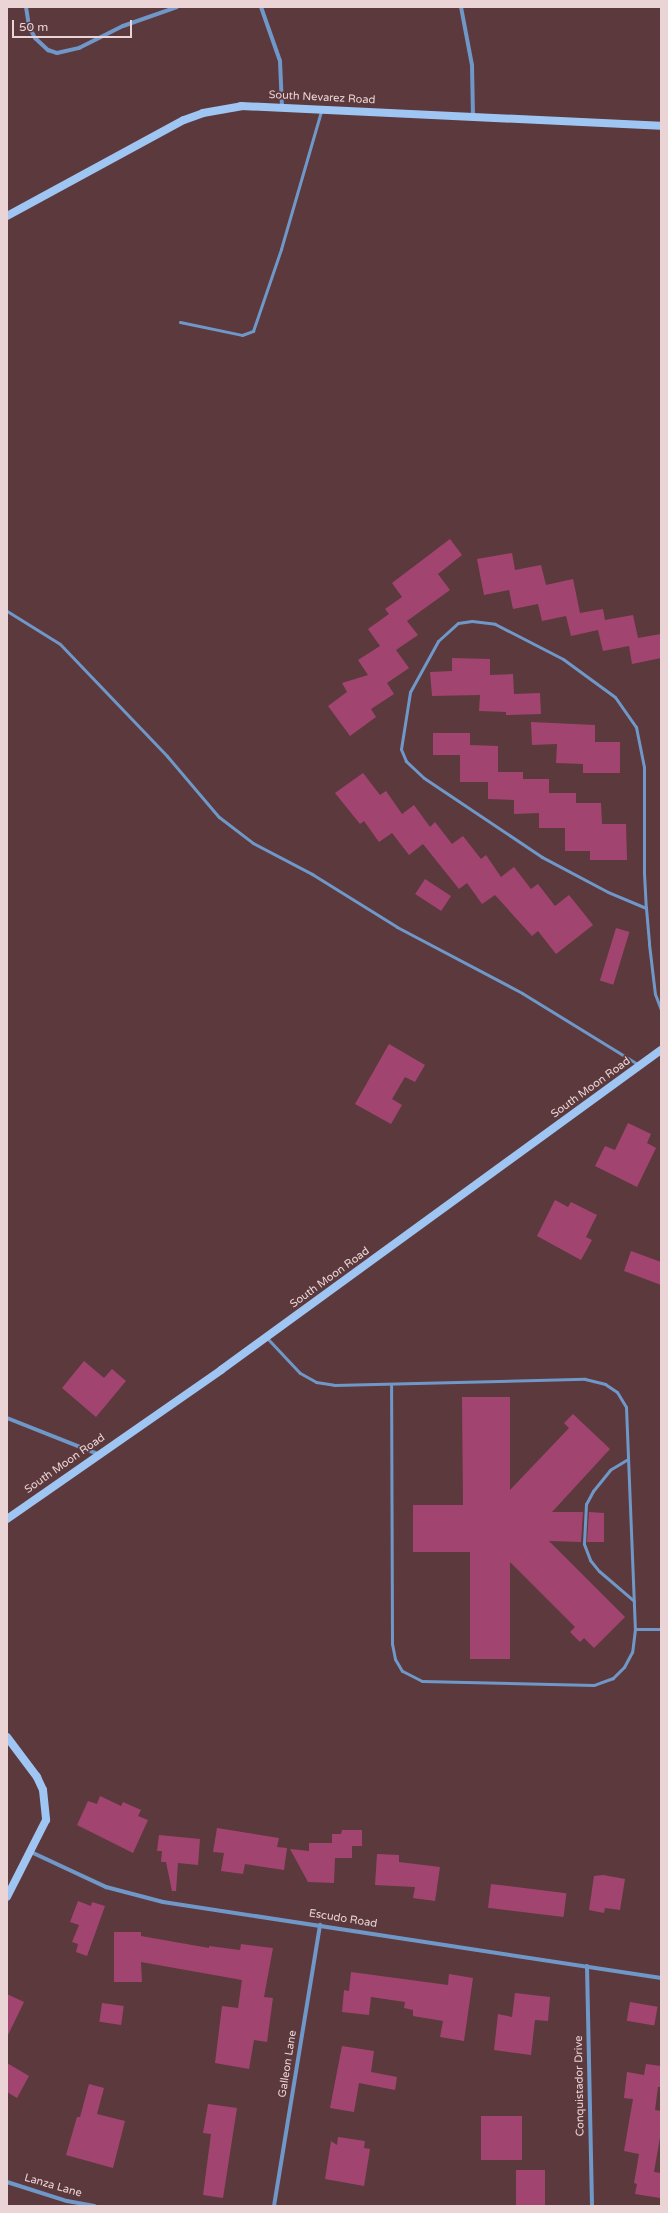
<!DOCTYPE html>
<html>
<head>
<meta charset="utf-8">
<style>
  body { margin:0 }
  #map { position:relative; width:668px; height:2213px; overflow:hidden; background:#5c393d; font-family:"Varela Round",sans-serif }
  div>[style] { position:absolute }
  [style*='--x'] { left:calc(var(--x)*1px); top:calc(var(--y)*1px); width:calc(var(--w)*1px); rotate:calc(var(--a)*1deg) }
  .building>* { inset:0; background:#a14570; transform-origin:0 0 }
  .lane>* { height:3px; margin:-1.5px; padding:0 1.5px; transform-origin:1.5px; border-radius:1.5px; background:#6f98c9 }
  .street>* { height:4px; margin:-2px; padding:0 2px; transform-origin:2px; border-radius:2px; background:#6f98c9 }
  .secondary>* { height:8px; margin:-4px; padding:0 4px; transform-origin:4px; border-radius:4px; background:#9fc5f3 }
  span { translate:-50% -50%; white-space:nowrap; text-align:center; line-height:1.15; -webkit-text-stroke:3.5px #5c393d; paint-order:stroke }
  .street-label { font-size:11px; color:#ead4d5 }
  .frame { position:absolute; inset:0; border:8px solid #ead4d5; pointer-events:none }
  .scale { position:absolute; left:12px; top:20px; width:120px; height:18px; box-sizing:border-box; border:2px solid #ead4d5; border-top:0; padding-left:5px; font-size:12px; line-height:14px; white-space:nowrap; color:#ead4d5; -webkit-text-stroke:3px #5c393d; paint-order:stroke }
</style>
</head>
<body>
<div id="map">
  <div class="building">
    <i style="clip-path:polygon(450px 539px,462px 555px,438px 574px,450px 590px,407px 621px,418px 635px,396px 650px,409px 668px,387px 683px,394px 694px,371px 709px,376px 717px,350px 736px,328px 706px,347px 692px,342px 683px,368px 675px,358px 660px,380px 646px,368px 629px,389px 614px,385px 609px,402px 597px,392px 583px)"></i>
    <i style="clip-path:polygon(512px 553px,515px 570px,541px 565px,546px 585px,573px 579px,580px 613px,603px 609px,605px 620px,633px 615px,638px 638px,661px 634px,661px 658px,632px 664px,629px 646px,603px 651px,598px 630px,571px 636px,566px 616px,542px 621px,538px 604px,513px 609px,509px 590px,484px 595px,477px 559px)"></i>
    <i style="clip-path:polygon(452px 658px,490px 659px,490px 675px,513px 674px,514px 694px,540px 693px,541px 714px,506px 715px,506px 712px,479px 711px,480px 695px,432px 696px,430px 672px,452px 671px)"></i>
    <i style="clip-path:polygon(531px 722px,595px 725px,595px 742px,620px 742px,620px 773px,583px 773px,583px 764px,556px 763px,557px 744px,532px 745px)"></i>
    <i style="clip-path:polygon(433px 733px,470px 733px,470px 745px,498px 746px,498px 772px,523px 772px,523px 779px,549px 779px,549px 793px,576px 793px,576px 803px,601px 803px,602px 824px,626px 824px,627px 860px,590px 860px,590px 851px,565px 851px,565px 828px,539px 828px,539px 813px,514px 814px,514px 800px,488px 799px,488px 782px,460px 782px,460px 755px,433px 755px)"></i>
    <i style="clip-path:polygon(363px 773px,380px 795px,386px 791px,402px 814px,414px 805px,430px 827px,435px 822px,452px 844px,463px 836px,481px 859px,486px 855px,501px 877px,514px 867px,531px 889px,538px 884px,555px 906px,569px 895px,593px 925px,556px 954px,538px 931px,532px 936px,495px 895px,482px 904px,467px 883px,459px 889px,423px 844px,409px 855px,392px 833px,379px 842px,364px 821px,360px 824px,335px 793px)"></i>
    <i style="left:425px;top:879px;width:31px;height:18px;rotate:33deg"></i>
    <i style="left:616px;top:928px;width:14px;height:55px;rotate:17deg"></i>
    <i style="clip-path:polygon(389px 1044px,425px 1065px,415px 1082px,405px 1077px,392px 1099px,402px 1105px,391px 1124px,355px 1104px)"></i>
    <i style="clip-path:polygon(628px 1123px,651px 1134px,647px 1143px,656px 1148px,637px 1187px,595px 1166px,605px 1146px,615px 1150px)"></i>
    <i style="clip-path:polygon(555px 1200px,568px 1207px,571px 1202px,597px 1215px,586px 1237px,592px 1240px,581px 1260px,537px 1236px)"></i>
    <i style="clip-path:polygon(631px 1251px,661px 1262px,661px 1285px,624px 1271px)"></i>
    <i style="clip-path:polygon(84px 1361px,104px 1378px,112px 1369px,126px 1381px,96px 1417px,62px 1388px)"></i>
    <i style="clip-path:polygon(462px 1397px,510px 1397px,510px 1490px,569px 1428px,564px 1423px,573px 1414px,610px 1449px,552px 1512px,583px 1512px,581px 1542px,549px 1541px,625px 1617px,594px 1648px,584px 1638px,580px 1642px,570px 1632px,575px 1627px,510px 1562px,510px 1659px,470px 1659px,470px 1552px,413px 1552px,413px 1505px,463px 1505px)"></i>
    <i style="clip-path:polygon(589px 1512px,604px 1513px,604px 1542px,587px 1542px)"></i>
    <i style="clip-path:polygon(100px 1796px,121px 1806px,123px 1802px,141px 1810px,138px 1816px,148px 1820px,133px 1853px,77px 1825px,88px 1801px,97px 1804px)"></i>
    <i style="clip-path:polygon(217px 1828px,279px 1838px,277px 1847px,287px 1848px,284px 1870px,245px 1864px,243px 1874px,221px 1871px,224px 1853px,213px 1852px)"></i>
    <i style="clip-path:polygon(342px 1830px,362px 1830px,362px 1846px,352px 1846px,352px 1858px,335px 1858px,334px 1883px,308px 1882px,290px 1849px,309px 1851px,309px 1843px,332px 1843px,332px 1834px,341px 1834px)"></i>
    <i style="clip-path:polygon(159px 1835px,200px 1839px,198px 1865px,178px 1863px,176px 1891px,172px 1891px,166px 1862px,161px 1862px,162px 1851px,157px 1851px)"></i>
    <i style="clip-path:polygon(377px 1854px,399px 1855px,399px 1862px,440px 1867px,435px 1901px,413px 1898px,415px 1887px,375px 1885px)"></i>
    <i style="clip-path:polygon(603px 1875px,625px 1879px,620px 1910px,605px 1908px,604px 1913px,589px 1910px,594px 1876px)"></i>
    <i style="left:491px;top:1884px;width:76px;height:24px;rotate:7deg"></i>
    <i style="clip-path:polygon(78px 1901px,91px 1906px,92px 1902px,105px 1906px,87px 1956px,76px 1952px,78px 1944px,72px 1942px,79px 1925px,70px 1922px)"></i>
    <i style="clip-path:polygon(114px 1932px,141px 1932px,141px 1936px,209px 1948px,209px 1946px,240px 1950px,241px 1944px,273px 1948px,264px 1997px,273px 1998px,267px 2042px,254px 2040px,249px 2069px,215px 2063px,222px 2006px,238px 2008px,242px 1980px,141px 1962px,142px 1982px,114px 1982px)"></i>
    <i style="clip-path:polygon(351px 1972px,448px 1985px,449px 1974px,473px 1978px,464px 2041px,440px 2037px,443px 2021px,413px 2016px,413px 2010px,404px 2008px,405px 2002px,371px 1997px,369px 2015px,342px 2012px,344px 1990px,349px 1991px)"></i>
    <i style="clip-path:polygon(515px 1993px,550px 1997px,548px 2021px,535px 2020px,531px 2055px,494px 2050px,498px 2014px,512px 2017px)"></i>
    <i style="clip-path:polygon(7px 1994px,24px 2002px,7px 2037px)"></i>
    <i style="left:630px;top:2002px;width:28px;height:19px;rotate:10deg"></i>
    <i style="left:102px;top:2003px;width:22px;height:19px;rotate:8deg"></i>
    <i style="clip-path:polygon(342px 2046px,374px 2051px,371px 2072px,397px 2077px,395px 2090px,359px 2083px,354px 2112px,330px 2108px)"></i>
    <i style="clip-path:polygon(7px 2063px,29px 2076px,17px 2098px,7px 2092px)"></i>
    <i style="clip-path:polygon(646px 2064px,661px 2066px,661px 2087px,658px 2087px,655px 2110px,661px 2111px,661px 2132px,654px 2172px,661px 2173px,660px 2198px,635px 2194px,637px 2184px,634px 2183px,639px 2154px,624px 2151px,633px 2099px,624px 2098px,627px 2072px,644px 2075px)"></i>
    <i style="clip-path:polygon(89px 2084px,104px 2088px,97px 2114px,125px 2121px,113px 2168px,66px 2155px,77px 2117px,80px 2117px)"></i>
    <i style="clip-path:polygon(208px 2104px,237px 2108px,223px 2198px,203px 2195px,211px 2134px,203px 2133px)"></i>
    <i style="left:522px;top:2116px;width:44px;height:41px;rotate:90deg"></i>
    <i style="clip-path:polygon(338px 2137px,365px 2141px,364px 2148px,370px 2149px,364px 2186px,325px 2179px,331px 2141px,337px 2145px)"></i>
    <i style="left:516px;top:2170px;width:29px;height:36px"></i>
  </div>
  <div class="lane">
    <i style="--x:180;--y:322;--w:63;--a:11.8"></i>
    <i style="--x:242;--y:335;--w:12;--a:-20"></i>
    <i style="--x:253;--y:331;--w:87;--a:-71.1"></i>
    <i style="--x:281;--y:249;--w:144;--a:-73.8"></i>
    <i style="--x:7;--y:611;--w:62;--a:31.9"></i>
    <i style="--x:60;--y:644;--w:155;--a:46.3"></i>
    <i style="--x:167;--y:756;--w:80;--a:49.6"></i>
    <i style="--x:219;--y:817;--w:43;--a:37.4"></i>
    <i style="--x:253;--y:843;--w:67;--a:27.7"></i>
    <i style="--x:312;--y:874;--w:100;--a:31.9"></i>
    <i style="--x:397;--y:927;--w:141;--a:27.8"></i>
    <i style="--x:522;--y:993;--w:137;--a:31.6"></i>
    <i style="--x:646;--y:908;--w:41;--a:-157.2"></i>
    <i style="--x:608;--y:892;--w:75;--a:-152.1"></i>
    <i style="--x:542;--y:857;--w:142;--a:-146.2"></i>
    <i style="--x:424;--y:778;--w:25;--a:-137"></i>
    <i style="--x:406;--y:761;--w:13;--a:-113"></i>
    <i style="--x:401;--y:749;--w:58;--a:-81"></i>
    <i style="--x:410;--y:692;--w:58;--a:-61.2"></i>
    <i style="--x:438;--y:641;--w:27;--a:-42"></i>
    <i style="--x:458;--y:623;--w:14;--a:-8"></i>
    <i style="--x:472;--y:621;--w:23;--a:7"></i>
    <i style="--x:495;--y:624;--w:76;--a:27.2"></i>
    <i style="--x:563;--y:659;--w:64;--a:36.2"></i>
    <i style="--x:615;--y:697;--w:37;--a:55"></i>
    <i style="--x:636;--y:727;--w:41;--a:78.7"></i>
    <i style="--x:644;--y:767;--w:106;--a:90"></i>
    <i style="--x:644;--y:873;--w:35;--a:87"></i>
    <i style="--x:646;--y:908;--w:36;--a:85"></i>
    <i style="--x:649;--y:944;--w:50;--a:83.2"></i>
    <i style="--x:655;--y:994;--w:17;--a:69"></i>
    <i style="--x:267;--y:1338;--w:48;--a:46.7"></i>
    <i style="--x:300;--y:1373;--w:18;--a:29"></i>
    <i style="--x:316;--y:1382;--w:18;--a:9"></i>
    <i style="--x:334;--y:1385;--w:251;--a:-1.4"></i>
    <i style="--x:585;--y:1379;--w:21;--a:14"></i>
    <i style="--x:605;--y:1384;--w:14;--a:34"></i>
    <i style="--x:617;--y:1392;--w:17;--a:59"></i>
    <i style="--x:626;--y:1407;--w:222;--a:87.7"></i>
    <i style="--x:635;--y:1629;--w:23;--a:97"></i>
    <i style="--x:632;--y:1652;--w:17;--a:118"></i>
    <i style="--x:624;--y:1667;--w:16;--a:135"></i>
    <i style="--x:613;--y:1678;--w:20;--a:160"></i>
    <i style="--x:594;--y:1685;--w:172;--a:-178.7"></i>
    <i style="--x:422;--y:1681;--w:22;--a:-153"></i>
    <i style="--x:402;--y:1671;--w:14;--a:-120"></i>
    <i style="--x:395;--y:1659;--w:15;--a:-101"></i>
    <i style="--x:392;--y:1644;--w:260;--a:-90.2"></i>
    <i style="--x:628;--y:1459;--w:21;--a:149"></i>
    <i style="--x:610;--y:1470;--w:27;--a:129"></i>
    <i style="--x:593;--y:1491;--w:15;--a:118"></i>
    <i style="--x:586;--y:1504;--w:40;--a:92.9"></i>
    <i style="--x:584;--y:1544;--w:17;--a:69"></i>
    <i style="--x:590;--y:1560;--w:14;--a:51"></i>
    <i style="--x:599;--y:1571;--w:46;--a:40.6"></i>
    <i style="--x:635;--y:1629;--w:26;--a:0"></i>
  </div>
  <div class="street">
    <i style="--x:26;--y:7;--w:20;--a:81"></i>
    <i style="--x:29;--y:27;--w:13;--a:61"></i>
    <i style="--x:35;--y:38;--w:18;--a:43"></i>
    <i style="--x:48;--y:50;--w:9;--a:18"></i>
    <i style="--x:57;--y:53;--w:23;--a:-13"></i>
    <i style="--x:79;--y:48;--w:49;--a:-26.6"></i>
    <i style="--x:123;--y:26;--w:57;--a:-19.4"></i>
    <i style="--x:261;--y:7;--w:57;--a:70.6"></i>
    <i style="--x:280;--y:61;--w:46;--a:87.5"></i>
    <i style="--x:461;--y:7;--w:59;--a:79.3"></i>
    <i style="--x:472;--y:65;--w:52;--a:88.9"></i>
    <i style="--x:7;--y:1418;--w:98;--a:21.6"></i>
    <i style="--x:31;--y:1852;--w:83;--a:25"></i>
    <i style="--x:106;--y:1887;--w:59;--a:14.7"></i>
    <i style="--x:163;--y:1902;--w:504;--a:8.68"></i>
    <i style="--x:587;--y:1966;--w:240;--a:88.8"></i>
    <i style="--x:7;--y:2182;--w:63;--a:17.6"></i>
    <i style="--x:67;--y:2201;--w:28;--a:10"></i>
    <i style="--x:274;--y:2206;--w:285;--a:-80.7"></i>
  </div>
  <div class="secondary">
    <i style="--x:7;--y:216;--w:201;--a:-28.5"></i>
    <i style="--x:184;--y:120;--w:20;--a:-20"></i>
    <i style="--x:203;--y:113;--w:39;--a:-10"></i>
    <i style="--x:241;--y:106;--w:420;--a:2.7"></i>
    <i style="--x:7;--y:1519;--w:261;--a:-34.8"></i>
    <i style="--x:221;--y:1370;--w:544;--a:-36.03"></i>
    <i style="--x:7;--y:1737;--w:50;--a:53.1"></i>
    <i style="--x:37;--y:1777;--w:14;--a:65"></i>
    <i style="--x:43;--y:1790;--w:30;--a:84"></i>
    <i style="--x:46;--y:1820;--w:86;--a:116.9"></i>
  </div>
  <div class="street-label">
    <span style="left:322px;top:98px;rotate:3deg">South Nevarez Road</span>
    <span style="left:591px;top:1088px;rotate:-36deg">South Moon Road</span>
    <span style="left:330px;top:1278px;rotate:-36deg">South Moon Road</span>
    <span style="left:65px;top:1464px;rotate:-35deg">South Moon Road</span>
    <span style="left:343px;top:1919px;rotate:9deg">Escudo Road</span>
    <span style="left:288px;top:2064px;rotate:-81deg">Galleon Lane</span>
    <span style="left:580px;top:2086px;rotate:-91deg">Conquistador Drive</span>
    <span style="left:53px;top:2186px;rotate:16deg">Lanza Lane</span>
  </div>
  <div class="frame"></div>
  <div class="scale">50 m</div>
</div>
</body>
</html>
